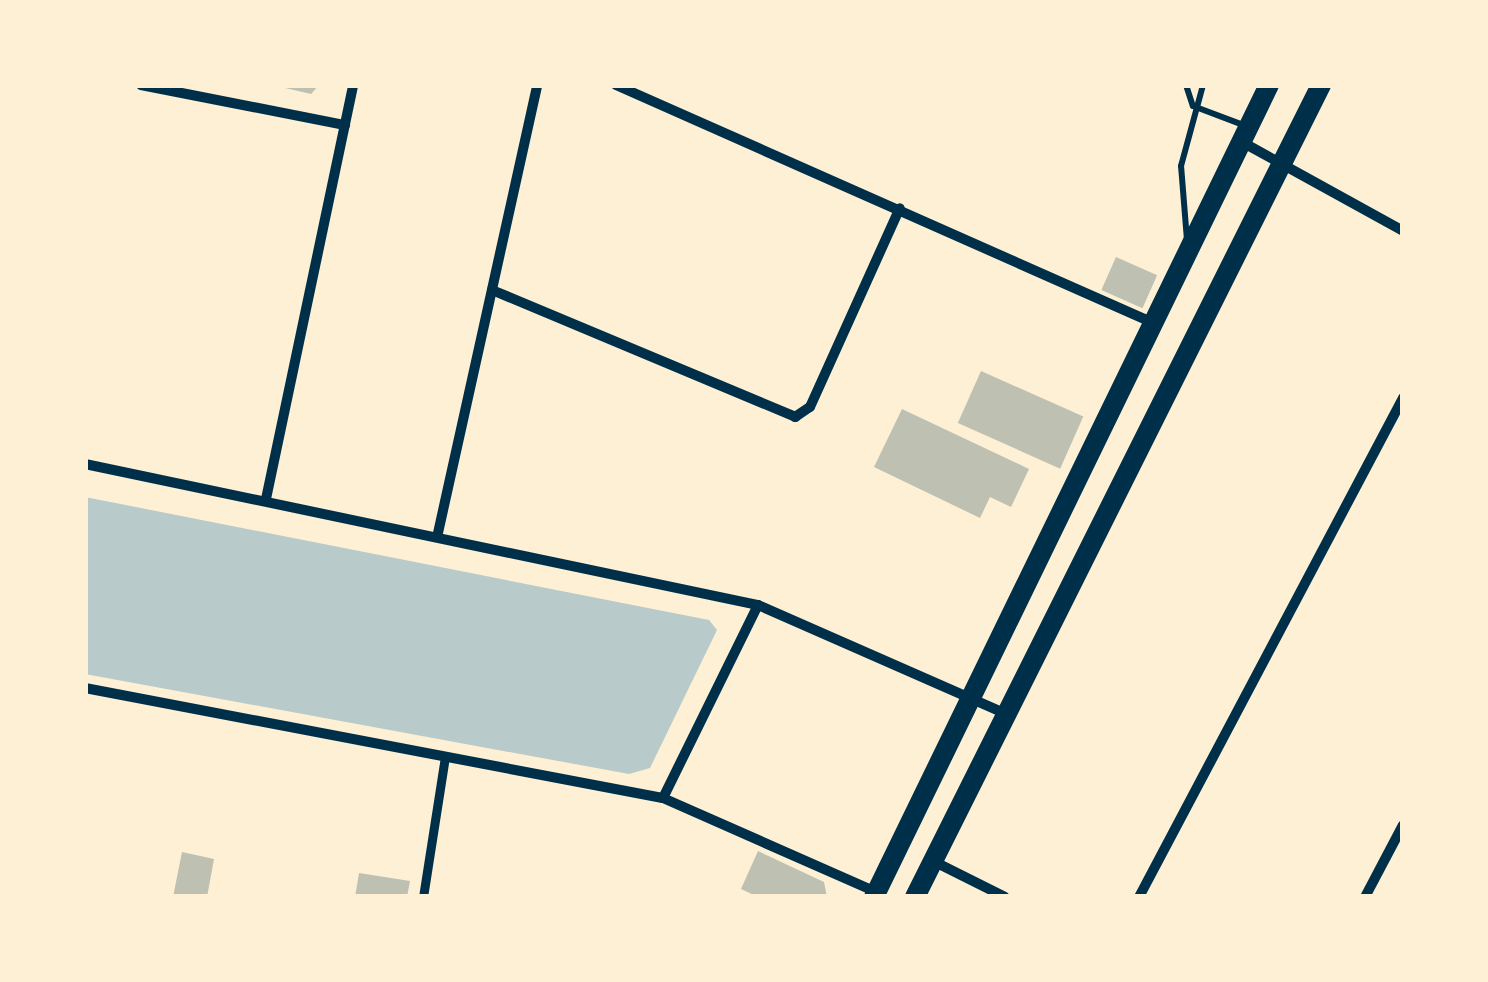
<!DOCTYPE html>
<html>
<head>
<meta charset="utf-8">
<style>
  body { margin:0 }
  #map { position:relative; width:1488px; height:982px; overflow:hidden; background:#fdf0d5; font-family:"Asap Condensed",sans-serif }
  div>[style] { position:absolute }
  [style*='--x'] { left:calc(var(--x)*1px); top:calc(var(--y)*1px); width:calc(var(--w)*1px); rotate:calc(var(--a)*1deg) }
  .green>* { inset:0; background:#b9caca }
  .building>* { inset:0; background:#bec0b2; transform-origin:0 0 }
  .service>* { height:6px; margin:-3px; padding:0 3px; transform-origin:3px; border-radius:3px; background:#003049 }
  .pedestrian>* { height:9px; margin:-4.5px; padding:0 4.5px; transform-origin:4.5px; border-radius:4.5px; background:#003049 }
  .minor>* { height:10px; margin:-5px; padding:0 5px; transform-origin:5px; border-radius:5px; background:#003049 }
  .secondary>* { height:20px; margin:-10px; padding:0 10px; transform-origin:10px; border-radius:10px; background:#003049 }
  span { translate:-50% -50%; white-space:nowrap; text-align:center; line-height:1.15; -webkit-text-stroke:8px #fdf0d5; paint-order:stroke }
  .frame { position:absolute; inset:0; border:88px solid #fdf0d5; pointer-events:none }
</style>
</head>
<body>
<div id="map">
  <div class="green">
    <i style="clip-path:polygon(85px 497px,709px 620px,717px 630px,650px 768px,629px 774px,85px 674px)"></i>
  </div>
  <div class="building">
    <i style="clip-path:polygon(272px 85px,319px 85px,311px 94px)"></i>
    <i style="left:1116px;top:257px;width:45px;height:36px;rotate:24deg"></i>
    <i style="left:981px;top:371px;width:112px;height:57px;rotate:24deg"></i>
    <i style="clip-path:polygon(902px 409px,1029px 469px,1011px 507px,990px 497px,980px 518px,874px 467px)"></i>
    <i style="clip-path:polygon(758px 851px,824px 882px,827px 897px,758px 897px,741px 889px)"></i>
    <i style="clip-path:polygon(182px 852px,214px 859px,207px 897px,173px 897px)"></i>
    <i style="clip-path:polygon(359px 873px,410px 881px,407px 897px,355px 897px)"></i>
  </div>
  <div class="service">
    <i style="--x:1186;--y:85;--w:22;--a:72"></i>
    <i style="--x:1193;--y:106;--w:57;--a:20.7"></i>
    <i style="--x:1187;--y:240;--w:74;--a:-94.6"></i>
    <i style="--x:1181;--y:166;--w:84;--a:-74.8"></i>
  </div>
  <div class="pedestrian">
    <i style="--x:423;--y:897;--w:142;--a:-81.1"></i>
  </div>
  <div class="minor">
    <i style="--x:141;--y:85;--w:208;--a:11.1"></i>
    <i style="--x:616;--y:85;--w:585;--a:23.89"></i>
    <i style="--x:1242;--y:142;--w:184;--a:28.9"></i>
    <i style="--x:492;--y:290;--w:329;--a:22.7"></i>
    <i style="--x:795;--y:417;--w:18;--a:-34"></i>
    <i style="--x:810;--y:407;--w:218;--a:-65.7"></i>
    <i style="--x:85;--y:464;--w:688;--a:11.83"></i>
    <i style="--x:758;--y:605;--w:269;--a:23.7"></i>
    <i style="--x:266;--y:499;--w:423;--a:-78.1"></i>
    <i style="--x:438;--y:533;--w:459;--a:-77.5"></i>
    <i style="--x:85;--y:688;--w:588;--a:10.78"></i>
    <i style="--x:663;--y:798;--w:233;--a:23.8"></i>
    <i style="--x:663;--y:798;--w:215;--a:-63.8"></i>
    <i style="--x:933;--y:861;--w:80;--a:26.6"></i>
    <i style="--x:1139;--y:897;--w:565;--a:-62.12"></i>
    <i style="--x:1365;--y:897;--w:81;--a:-62.2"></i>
  </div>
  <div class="secondary">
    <i style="--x:874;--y:897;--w:903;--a:-64.06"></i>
    <i style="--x:915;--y:897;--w:908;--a:-63.43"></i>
  </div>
  <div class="frame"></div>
</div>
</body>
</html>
